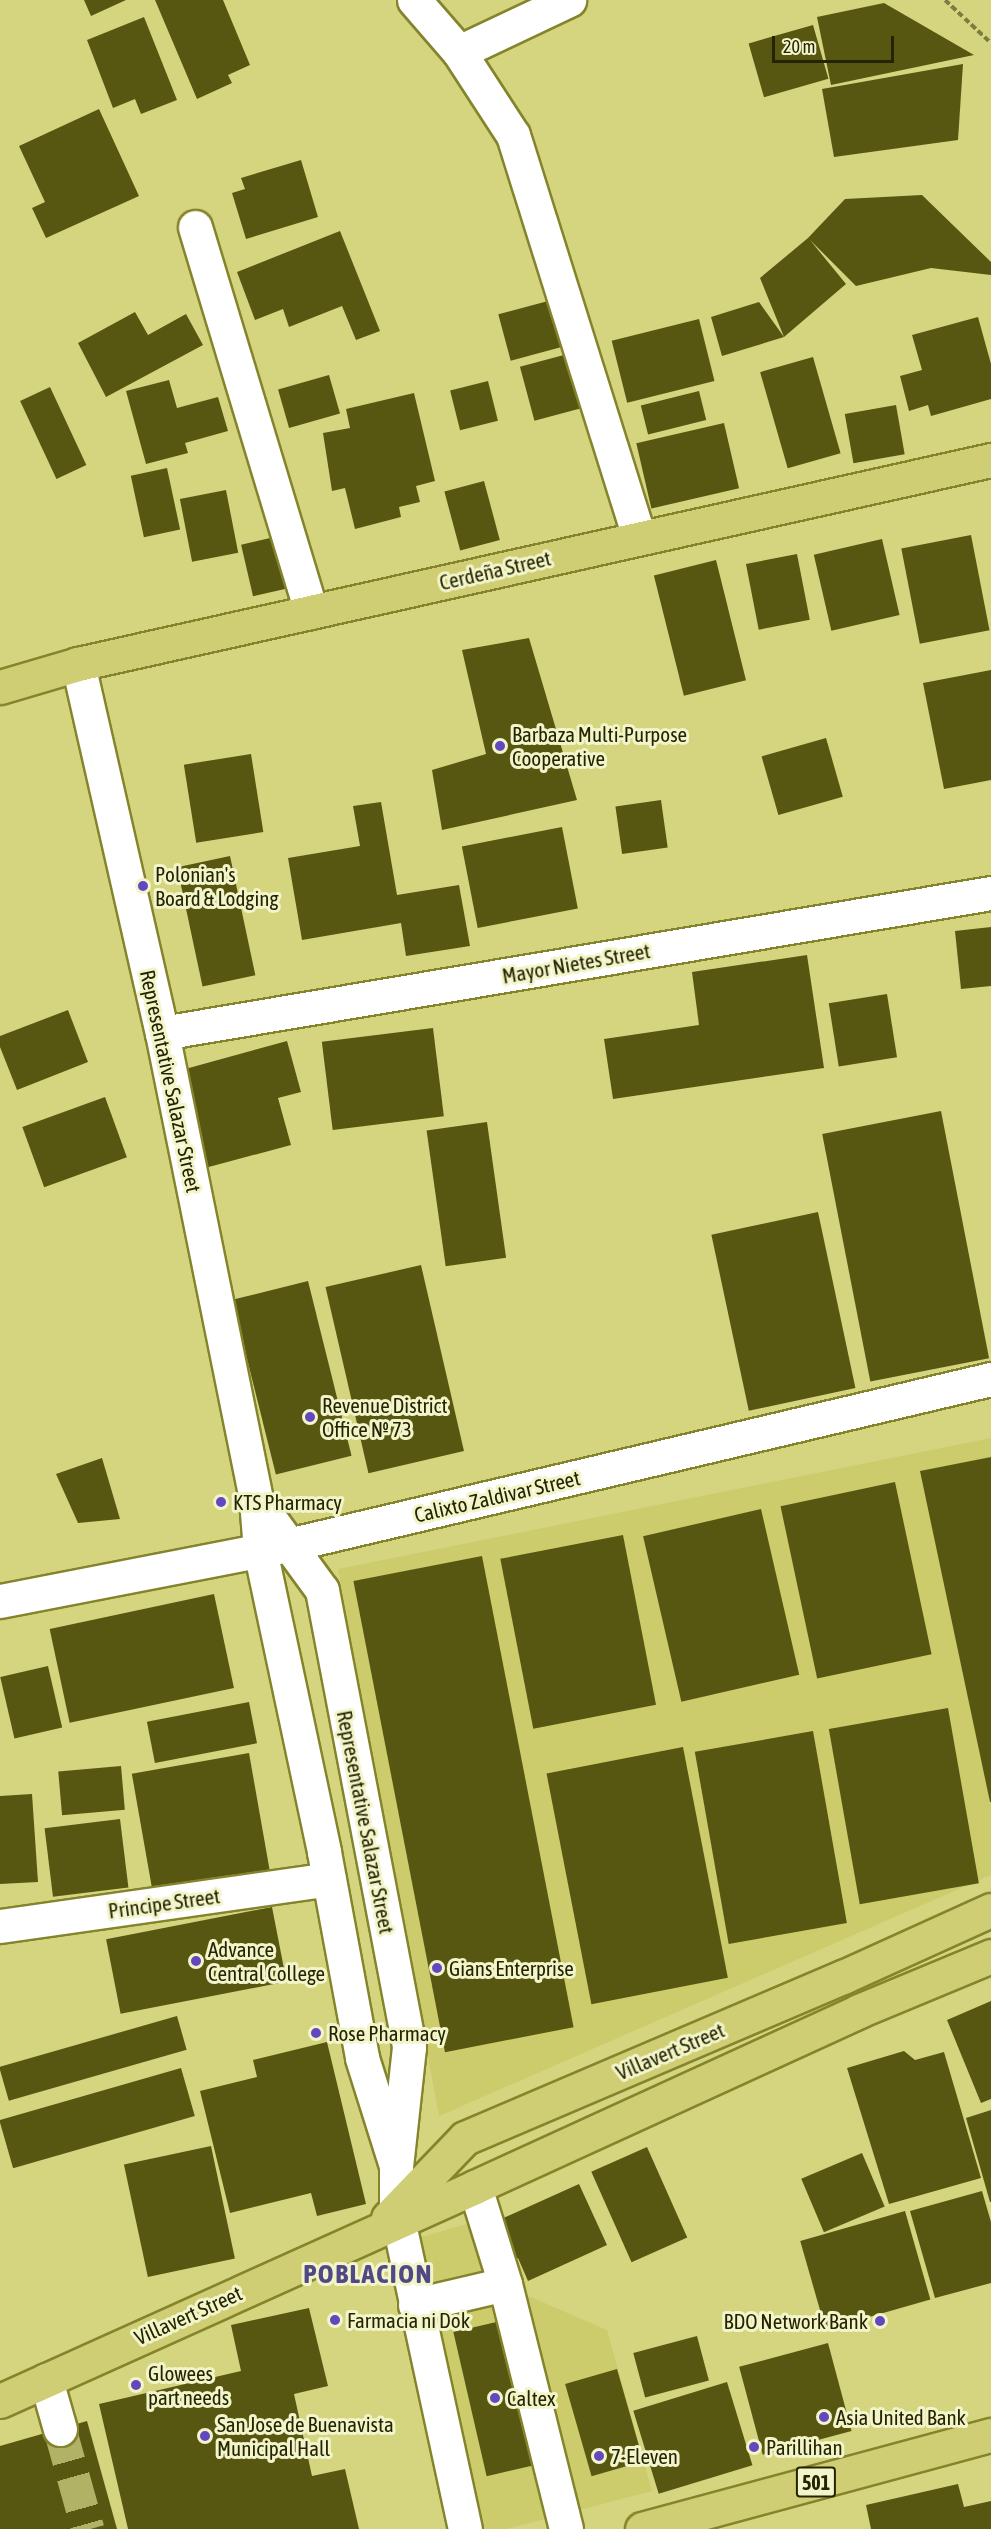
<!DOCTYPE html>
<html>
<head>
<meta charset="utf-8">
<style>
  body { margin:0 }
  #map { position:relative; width:991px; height:2529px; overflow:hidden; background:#d5d57f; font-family:"Asap Condensed",sans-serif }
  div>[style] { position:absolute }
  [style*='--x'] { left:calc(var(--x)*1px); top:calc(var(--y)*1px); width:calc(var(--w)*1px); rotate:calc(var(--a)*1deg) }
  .built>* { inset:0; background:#cccc6c }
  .building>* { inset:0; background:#585712; transform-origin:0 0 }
  .minor-tunnel>* { height:33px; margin-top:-16.5px; transform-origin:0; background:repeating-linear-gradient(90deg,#b2b266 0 33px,transparent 0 49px) }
  .path>* { height:4px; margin-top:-2px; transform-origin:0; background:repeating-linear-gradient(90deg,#7e7d40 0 6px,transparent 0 9px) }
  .roads { filter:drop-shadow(2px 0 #84842c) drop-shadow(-2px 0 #84842c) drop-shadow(0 2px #84842c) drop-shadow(0 -2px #84842c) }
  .minor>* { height:33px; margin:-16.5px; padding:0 16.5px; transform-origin:16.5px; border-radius:16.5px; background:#fff }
  .major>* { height:33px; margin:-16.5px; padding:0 16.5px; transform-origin:16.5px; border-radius:16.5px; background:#d0ce74 }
  .dots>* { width:16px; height:16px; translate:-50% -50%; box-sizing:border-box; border:3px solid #f2f4ca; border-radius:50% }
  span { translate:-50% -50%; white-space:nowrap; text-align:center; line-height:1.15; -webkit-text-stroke:6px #f2f4ca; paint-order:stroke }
  .shield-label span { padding:2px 4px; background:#f2f4ca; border:2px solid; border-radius:4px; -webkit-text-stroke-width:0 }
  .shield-label { font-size:20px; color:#252400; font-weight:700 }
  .street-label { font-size:21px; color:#252400 }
  .poi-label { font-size:21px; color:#252400 }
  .left { translate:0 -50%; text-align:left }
  .right { translate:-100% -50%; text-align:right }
  .district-label { font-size:27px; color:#514886; font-weight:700; letter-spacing:1.5px }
  .scale { position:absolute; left:772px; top:36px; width:122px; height:27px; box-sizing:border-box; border:3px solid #252400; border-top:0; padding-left:8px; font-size:18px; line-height:21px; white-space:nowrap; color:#252400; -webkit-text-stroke:4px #f2f4ca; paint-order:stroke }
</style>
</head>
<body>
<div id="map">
  <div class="built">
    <i style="clip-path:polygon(991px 1438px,991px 1875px,439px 2116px,338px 1569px)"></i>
    <i style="clip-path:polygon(484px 2219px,510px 2288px,607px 2330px,652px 2491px,507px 2529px,483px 2529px,418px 2238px)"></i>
  </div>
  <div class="building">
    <i style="clip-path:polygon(84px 0,126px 0,91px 16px)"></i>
    <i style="clip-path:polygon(155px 0,223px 0,250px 65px,228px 75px,232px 83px,197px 99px)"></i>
    <i style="clip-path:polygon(884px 3px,974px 55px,831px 85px,817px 17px)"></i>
    <i style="clip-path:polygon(144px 17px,177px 100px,141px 114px,135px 99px,113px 108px,87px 40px)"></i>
    <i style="left:813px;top:25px;width:56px;height:67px;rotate:74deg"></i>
    <i style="clip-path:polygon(963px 64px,958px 140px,834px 157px,822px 89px)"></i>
    <i style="clip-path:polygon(99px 109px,139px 196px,46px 238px,32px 208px,45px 202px,19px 146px)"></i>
    <i style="clip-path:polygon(301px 160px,318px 217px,246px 239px,232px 193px,245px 189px,241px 178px)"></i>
    <i style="clip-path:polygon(922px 195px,991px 262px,991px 275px,931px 268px,856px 286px,810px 240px,846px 284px,784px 337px,760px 278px,808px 238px,845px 199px)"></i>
    <i style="clip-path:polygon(340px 231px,380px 331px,356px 340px,342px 306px,289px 327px,283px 309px,255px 320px,237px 272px)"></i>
    <i style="left:563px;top:297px;width:48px;height:67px;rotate:75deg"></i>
    <i style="clip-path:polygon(759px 302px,784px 337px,722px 356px,711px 317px)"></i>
    <i style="clip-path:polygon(135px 312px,148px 335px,186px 314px,203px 345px,106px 397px,78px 343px)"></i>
    <i style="clip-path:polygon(978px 317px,991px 364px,991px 399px,931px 416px,928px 405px,909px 411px,900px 376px,922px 370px,912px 335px)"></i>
    <i style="left:699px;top:319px;width:64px;height:90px;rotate:76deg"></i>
    <i style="left:575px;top:352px;width:56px;height:57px;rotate:75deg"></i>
    <i style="left:813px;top:357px;width:100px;height:55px;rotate:74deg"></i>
    <i style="left:329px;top:375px;width:40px;height:53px;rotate:74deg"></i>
    <i style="clip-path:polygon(169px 380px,177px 408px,218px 397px,228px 431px,185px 443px,188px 453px,146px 464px,126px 391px)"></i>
    <i style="left:488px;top:381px;width:41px;height:39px;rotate:76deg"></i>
    <i style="left:50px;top:387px;width:86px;height:33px;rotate:65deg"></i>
    <i style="left:699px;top:391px;width:30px;height:60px;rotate:76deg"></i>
    <i style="clip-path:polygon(414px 393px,435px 481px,416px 486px,420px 502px,399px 507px,401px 517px,355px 529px,345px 488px,332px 491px,323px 433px,350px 428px,346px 409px)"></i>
    <i style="left:896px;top:405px;width:50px;height:52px;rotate:80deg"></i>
    <i style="left:724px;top:423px;width:67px;height:90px;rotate:77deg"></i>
    <i style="left:167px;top:468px;width:63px;height:37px;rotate:78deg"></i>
    <i style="left:484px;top:481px;width:61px;height:41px;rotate:75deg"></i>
    <i style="left:226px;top:490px;width:64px;height:47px;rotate:79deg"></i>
    <i style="left:283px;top:535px;width:53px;height:43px;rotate:77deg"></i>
    <i style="left:971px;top:535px;width:97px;height:71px;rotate:79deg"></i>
    <i style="left:882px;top:539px;width:78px;height:70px;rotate:77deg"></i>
    <i style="left:797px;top:554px;width:67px;height:52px;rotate:79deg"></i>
    <i style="left:716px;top:560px;width:124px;height:64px;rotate:76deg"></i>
    <i style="clip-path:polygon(529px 638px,577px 800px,442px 830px,432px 770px,486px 754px,462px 650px)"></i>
    <i style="clip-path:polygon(991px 670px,991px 780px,944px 789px,923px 683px)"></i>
    <i style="left:826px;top:738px;width:61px;height:67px;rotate:74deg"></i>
    <i style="left:251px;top:754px;width:79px;height:68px;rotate:81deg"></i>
    <i style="left:661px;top:800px;width:48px;height:46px;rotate:82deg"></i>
    <i style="clip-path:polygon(381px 802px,397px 895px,459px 885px,470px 946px,406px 956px,401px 923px,302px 940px,288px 858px,360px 846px,353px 806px)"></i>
    <i style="left:562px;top:827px;width:83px;height:102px;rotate:79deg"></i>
    <i style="left:230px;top:856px;width:122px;height:54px;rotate:78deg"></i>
    <i style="clip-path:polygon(991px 927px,991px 986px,961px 989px,955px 931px)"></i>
    <i style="clip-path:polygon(807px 955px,824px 1068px,613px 1099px,604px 1039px,699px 1025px,692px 972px)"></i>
    <i style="left:887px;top:994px;width:64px;height:59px;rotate:81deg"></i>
    <i style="clip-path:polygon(68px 1010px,88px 1062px,17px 1090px,0 1047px,0 1036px)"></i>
    <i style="left:433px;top:1028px;width:89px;height:112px;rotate:83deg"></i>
    <i style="clip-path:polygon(287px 1041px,301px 1092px,278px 1098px,291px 1145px,205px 1168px,178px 1071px)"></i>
    <i style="left:105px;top:1097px;width:64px;height:88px;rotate:70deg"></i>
    <i style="left:941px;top:1111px;width:252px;height:121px;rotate:79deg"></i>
    <i style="left:487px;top:1122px;width:137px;height:61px;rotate:82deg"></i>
    <i style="left:818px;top:1212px;width:180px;height:109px;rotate:78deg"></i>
    <i style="left:421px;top:1265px;width:191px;height:98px;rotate:77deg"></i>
    <i style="left:308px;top:1281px;width:180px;height:78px;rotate:76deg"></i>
    <i style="clip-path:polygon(991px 1457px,991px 1802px,990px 1802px,920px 1471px)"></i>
    <i style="clip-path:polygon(102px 1458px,120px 1519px,78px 1523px,56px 1474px)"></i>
    <i style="left:895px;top:1482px;width:176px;height:117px;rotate:78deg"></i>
    <i style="left:761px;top:1509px;width:170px;height:121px;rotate:77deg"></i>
    <i style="left:623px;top:1535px;width:173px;height:125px;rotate:79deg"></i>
    <i style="left:482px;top:1556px;width:480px;height:131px;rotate:79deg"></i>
    <i style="left:214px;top:1594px;width:96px;height:168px;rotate:78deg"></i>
    <i style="left:48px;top:1666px;width:63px;height:49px;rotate:77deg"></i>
    <i style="left:249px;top:1702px;width:42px;height:104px;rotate:79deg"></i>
    <i style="left:948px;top:1708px;width:178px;height:121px;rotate:80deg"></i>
    <i style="left:813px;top:1731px;width:195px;height:120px;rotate:80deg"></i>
    <i style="left:683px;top:1747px;width:235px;height:139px;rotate:79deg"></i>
    <i style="left:249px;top:1753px;width:121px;height:119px;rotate:80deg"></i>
    <i style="left:121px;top:1766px;width:44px;height:63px;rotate:85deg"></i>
    <i style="clip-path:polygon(32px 1794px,38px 1882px,0 1884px,0 1796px)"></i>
    <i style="left:120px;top:1819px;width:69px;height:76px;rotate:83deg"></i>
    <i style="left:272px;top:1907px;width:76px;height:169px;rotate:79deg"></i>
    <i style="clip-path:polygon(991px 2001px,991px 2099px,981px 2103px,947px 2020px)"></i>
    <i style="left:177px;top:2016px;width:35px;height:185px;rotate:74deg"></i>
    <i style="clip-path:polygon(327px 2042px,366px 2204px,317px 2216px,311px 2193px,230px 2213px,200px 2091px,257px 2077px,253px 2060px)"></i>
    <i style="clip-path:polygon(904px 2051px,915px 2060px,944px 2052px,981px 2178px,889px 2204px,847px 2068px)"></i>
    <i style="left:181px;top:2068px;width:50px;height:189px;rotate:74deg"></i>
    <i style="clip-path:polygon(991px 2110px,991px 2202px,990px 2202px,966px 2118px)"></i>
    <i style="left:211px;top:2146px;width:115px;height:89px;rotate:78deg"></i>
    <i style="left:647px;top:2147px;width:99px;height:61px;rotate:66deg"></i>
    <i style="left:862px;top:2153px;width:58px;height:66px;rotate:67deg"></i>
    <i style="clip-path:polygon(579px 2184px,607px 2245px,528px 2281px,518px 2258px,506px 2263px,488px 2225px)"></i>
    <i style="clip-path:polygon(982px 2191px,991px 2222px,991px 2283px,935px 2298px,910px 2211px)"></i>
    <i style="left:905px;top:2211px;width:92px;height:109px;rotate:74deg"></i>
    <i style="clip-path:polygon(309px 2308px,328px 2386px,294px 2394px,312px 2476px,345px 2469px,359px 2529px,128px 2529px,99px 2404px,241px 2371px,231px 2325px)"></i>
    <i style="left:505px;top:2320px;width:148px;height:53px;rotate:77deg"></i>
    <i style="left:697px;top:2336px;width:46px;height:66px;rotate:75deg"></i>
    <i style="left:828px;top:2343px;width:91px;height:92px;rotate:75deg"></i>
    <i style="left:617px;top:2369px;width:96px;height:54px;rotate:74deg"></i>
    <i style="left:727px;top:2382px;width:87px;height:98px;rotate:73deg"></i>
    <i style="clip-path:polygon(87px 2421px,117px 2529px,0 2529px,0 2446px)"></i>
    <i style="clip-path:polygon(958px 2484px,964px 2507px,991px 2501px,991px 2529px,871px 2529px,866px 2505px)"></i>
  </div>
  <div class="minor-tunnel">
    <i style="--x:60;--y:2429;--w:104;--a:74.4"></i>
  </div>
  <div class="path">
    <i style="--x:945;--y:0;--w:63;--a:43.1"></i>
  </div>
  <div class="roads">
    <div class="minor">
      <i style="--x:414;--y:0;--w:69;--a:49.1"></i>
      <i style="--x:459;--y:52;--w:99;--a:57"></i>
      <i style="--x:513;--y:135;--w:422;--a:72.6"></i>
      <i style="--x:459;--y:52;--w:122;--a:-25.3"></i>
      <i style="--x:195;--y:227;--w:402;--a:73.2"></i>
      <i style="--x:78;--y:664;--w:378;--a:77.2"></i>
      <i style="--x:162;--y:1033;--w:476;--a:78.6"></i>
      <i style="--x:256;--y:1500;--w:50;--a:85.4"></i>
      <i style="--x:260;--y:1550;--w:309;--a:78"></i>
      <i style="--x:324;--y:1852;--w:209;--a:79.5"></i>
      <i style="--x:362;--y:2058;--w:113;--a:72.5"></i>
      <i style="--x:162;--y:1033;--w:841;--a:-9.59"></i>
      <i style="--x:257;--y:1501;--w:110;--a:53.9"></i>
      <i style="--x:322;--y:1590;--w:465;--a:79.2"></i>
      <i style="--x:409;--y:2047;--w:120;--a:96.2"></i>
      <i style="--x:396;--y:2166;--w:44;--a:90"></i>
      <i style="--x:396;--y:2210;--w:326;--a:77.8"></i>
      <i style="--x:0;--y:1601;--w:293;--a:-11"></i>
      <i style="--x:288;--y:1545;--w:722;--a:-13.29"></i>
      <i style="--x:0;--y:1926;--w:332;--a:-8.1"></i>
      <i style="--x:475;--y:2187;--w:102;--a:72.8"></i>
      <i style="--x:415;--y:2305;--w:92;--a:-13.1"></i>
      <i style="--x:505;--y:2284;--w:252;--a:76"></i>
      <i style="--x:46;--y:2380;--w:51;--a:74.1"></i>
    </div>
    <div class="major">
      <i style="--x:0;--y:687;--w:81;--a:-16.4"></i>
      <i style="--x:78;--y:664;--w:936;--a:-12.6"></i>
      <i style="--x:388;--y:2218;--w:111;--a:-46.1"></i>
      <i style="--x:465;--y:2138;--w:411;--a:-23.1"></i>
      <i style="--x:843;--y:1977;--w:162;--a:-24.4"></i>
      <i style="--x:0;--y:2401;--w:521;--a:-24.25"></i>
      <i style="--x:475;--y:2187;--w:422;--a:-24.6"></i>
      <i style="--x:859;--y:2011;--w:143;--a:-22.6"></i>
      <i style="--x:642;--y:2529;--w:361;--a:-15.1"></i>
    </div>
  </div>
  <div class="dots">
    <i style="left:500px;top:746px;background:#6347bf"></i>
    <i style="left:143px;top:886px;background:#6347bf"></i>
    <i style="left:310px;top:1417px;background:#6347bf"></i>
    <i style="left:221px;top:1502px;background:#6347bf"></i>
    <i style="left:196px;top:1961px;background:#6347bf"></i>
    <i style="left:437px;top:1968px;background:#6347bf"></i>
    <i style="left:316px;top:2033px;background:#6347bf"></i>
    <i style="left:335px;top:2320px;background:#6347bf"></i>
    <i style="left:880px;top:2321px;background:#6347bf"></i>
    <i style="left:136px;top:2385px;background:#6347bf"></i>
    <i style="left:495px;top:2398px;background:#6347bf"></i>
    <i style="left:824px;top:2417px;background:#6347bf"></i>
    <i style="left:205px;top:2436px;background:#6347bf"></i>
    <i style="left:754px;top:2447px;background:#6347bf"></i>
    <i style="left:599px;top:2456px;background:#6347bf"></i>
  </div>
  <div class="shield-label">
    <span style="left:816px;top:2482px">501</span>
  </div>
  <div class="street-label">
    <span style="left:495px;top:570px;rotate:-13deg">Cerdeña Street</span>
    <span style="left:576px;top:963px;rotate:-10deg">Mayor Nietes Street</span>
    <span style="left:171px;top:1081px;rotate:78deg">Representative Salazar Street</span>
    <span style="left:497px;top:1496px;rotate:-13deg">Calixto Zaldivar Street</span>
    <span style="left:366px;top:1822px;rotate:79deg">Representative Salazar Street</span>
    <span style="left:164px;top:1903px;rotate:-8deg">Principe Street</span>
    <span style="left:670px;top:2051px;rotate:-23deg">Villavert Street</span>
    <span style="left:188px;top:2315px;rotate:-24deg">Villavert Street</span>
  </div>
  <div class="poi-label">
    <span class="left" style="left:512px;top:746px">Barbaza Multi-Purpose<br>Cooperative</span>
    <span class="left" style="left:155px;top:886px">Polonian's<br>Board &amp; Lodging</span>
    <span class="left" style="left:322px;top:1417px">Revenue District<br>Office № 73</span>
    <span class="left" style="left:233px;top:1502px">KTS Pharmacy</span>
    <span class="left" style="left:208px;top:1961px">Advance<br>Central College</span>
    <span class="left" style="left:449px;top:1968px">Gians Enterprise</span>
    <span class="left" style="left:328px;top:2033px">Rose Pharmacy</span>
    <span class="left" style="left:347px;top:2320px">Farmacia ni Dok</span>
    <span class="right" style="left:868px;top:2321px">BDO Network Bank</span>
    <span class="left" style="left:148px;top:2385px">Glowees<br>part needs</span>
    <span class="left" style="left:507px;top:2398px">Caltex</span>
    <span class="left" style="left:836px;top:2417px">Asia United Bank</span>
    <span class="left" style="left:217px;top:2436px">San Jose de Buenavista<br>Municipal Hall</span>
    <span class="left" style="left:766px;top:2447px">Parillihan</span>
    <span class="left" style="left:611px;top:2456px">7-Eleven</span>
  </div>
  <div class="district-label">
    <span style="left:368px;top:2274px">POBLACION</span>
  </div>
  <div class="scale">20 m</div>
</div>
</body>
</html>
